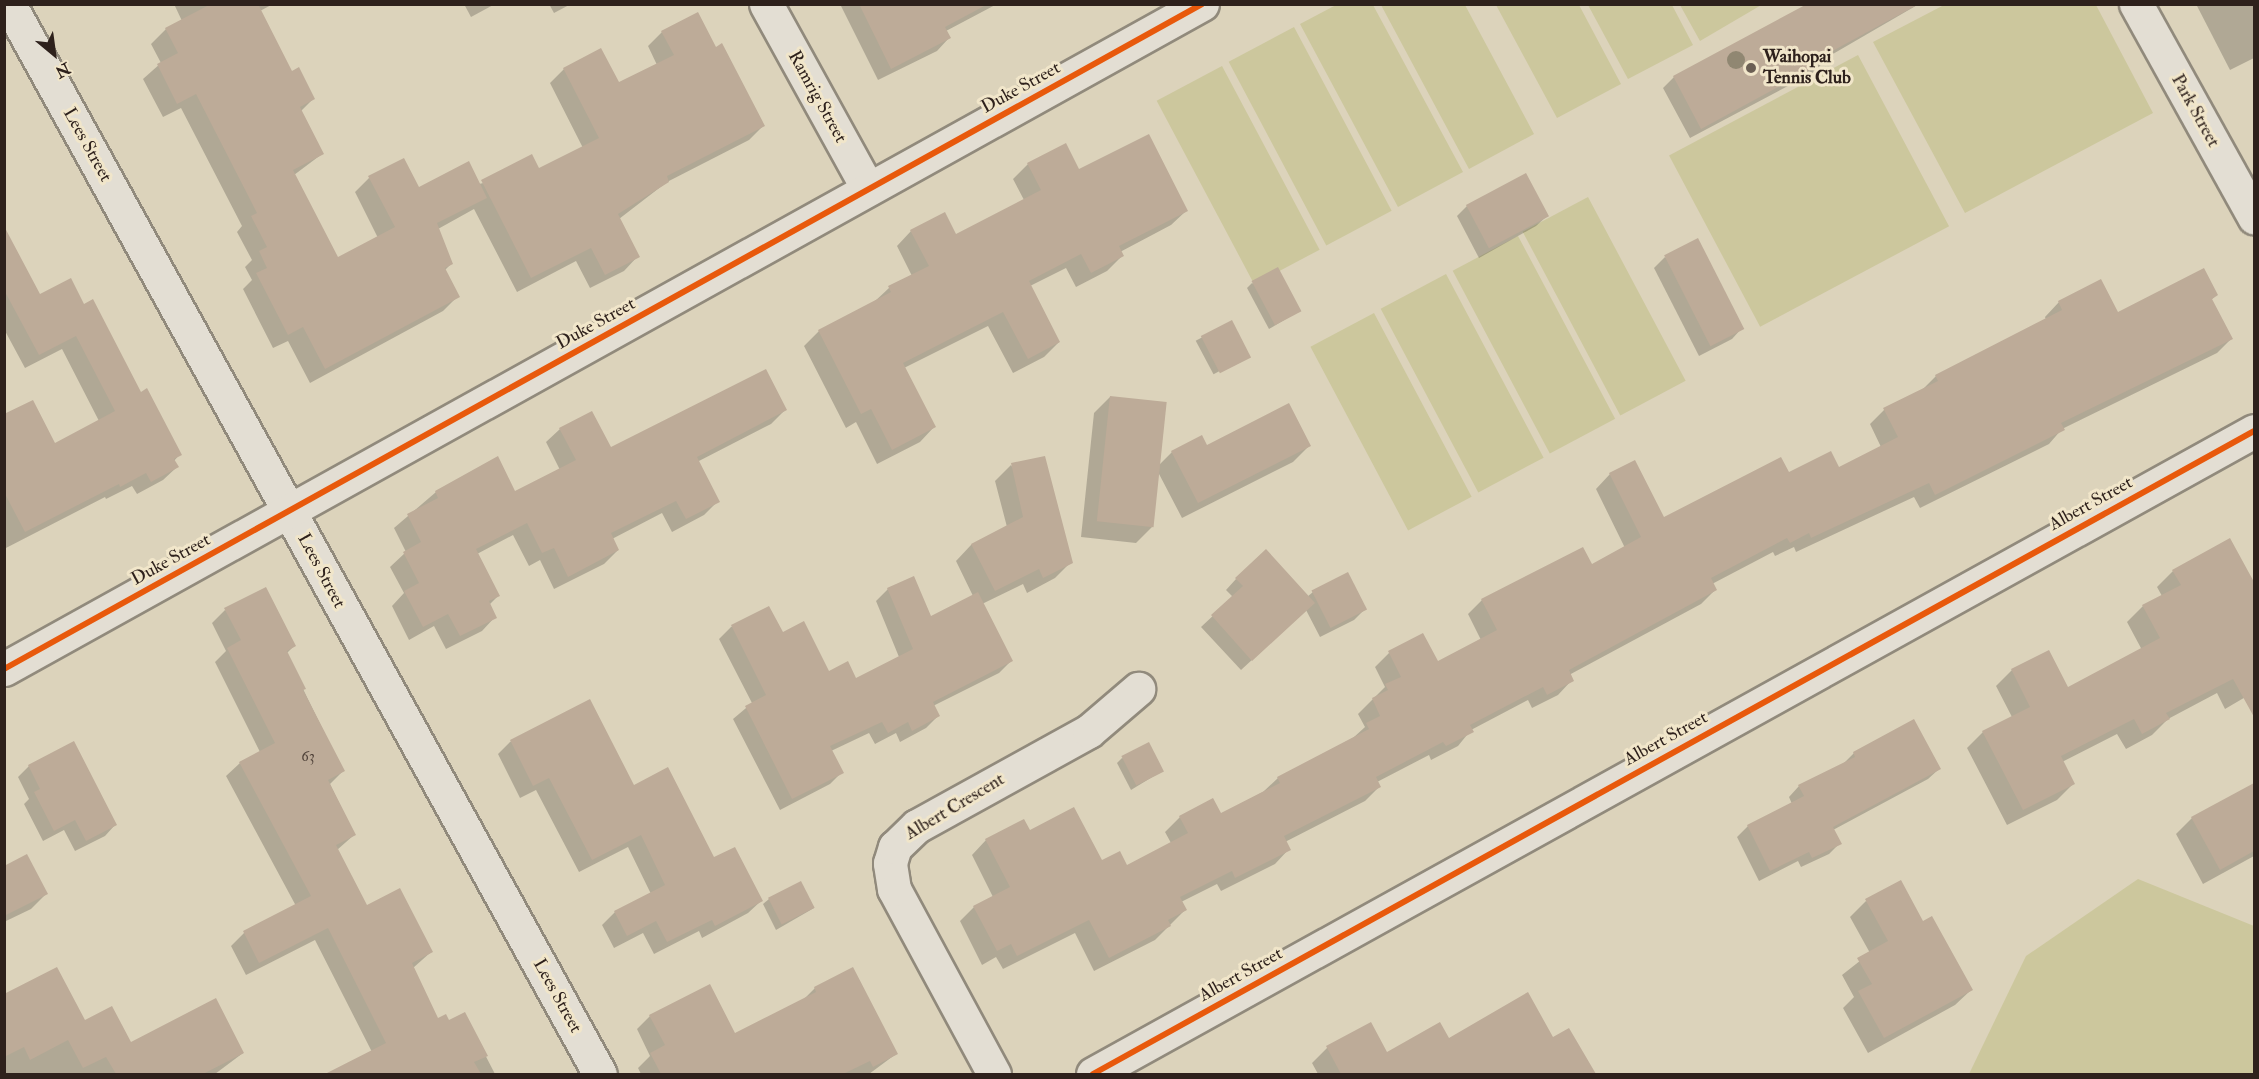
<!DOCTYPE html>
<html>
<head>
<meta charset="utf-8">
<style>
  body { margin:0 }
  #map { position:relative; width:2259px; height:1079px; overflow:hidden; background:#dcd3bb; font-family:"IM FELL Double Pica",serif }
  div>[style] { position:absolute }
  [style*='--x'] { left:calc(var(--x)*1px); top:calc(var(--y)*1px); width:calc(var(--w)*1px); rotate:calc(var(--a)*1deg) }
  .green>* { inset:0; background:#ccc79d; transform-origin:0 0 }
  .shadow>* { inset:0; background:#0003; transform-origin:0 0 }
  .building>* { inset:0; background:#bdab98; transform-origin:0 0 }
  .roads { filter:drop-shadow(2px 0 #918a7c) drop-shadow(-2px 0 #918a7c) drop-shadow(0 2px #918a7c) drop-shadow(0 -2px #918a7c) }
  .minor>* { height:33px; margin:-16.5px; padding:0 16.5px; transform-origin:16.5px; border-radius:16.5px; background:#e3ded3 }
  .cycleway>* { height:6px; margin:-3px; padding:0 3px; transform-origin:3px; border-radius:3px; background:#e8590c }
  .trees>* { width:18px; height:18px; margin:-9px; border-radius:50%; background:#908772 }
  .dots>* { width:16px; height:16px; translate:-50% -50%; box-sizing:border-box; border:3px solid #f1e6ca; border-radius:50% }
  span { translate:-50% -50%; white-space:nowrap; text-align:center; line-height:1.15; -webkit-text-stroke:6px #f1e6ca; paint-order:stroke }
  .number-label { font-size:15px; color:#52443b }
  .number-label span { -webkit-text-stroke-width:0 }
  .poi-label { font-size:18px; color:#2e211c; font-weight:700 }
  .left { translate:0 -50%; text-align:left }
  .street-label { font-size:18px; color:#2e211c }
  .frame { position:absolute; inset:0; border:6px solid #2e211c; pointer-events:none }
  .north { position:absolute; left:24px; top:24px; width:60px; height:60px; -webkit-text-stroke:4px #f1e6ca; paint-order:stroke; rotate:151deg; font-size:16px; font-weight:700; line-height:24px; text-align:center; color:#2e211c }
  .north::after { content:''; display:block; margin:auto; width:21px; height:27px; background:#2e211c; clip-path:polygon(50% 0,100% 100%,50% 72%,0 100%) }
</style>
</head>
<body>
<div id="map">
  <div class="green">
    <i style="clip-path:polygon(1763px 4px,1700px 41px,1680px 5px,1680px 4px)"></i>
    <i style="clip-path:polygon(1336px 5px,1373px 5px,1463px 172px,1398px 207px,1300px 24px)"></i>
    <i style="clip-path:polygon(1381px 5px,1465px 5px,1534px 134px,1469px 169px)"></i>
    <i style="clip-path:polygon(1496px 5px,1579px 5px,1621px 84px,1557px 118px)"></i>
    <i style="clip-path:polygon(1588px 5px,1672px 5px,1693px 45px,1628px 79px)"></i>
    <i style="clip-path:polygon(1944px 5px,2096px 5px,2153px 113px,1965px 213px,1873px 42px)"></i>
    <i style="left:1294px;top:27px;width:208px;height:74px;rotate:62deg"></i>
    <i style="left:1858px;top:55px;width:194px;height:214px;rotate:62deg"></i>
    <i style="left:1222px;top:66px;width:208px;height:74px;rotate:62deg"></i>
    <i style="left:1588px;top:197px;width:208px;height:74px;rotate:62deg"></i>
    <i style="left:1518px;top:236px;width:207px;height:74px;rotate:62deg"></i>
    <i style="left:1446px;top:274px;width:208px;height:74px;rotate:62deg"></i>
    <i style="left:1374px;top:313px;width:208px;height:72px;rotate:62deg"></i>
    <i style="clip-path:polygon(2138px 879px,2254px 926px,2254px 1074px,1969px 1074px,2026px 956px)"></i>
  </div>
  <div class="shadow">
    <i style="clip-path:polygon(174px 4px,273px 4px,260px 11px,291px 73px,313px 99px,300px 112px,322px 154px,294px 175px,337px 259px,378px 238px,355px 192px,369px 178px,418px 189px,479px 184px,539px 170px,583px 148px,550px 83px,564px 69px,618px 84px,657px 65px,648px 46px,662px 32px,715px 49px,763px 126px,749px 140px,667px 182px,619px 219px,638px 256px,624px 271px,590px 288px,576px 261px,517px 292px,474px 209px,438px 229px,451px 264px,444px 271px,458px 296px,443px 311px,310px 383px,288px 341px,273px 348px,243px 289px,252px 280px,245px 267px,252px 260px,237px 232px,242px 226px,181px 108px,163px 117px,143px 79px,161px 63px,151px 44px,166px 29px,182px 21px)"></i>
    <i style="clip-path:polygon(464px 4px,495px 4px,471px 17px)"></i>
    <i style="clip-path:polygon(549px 4px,571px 4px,554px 13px)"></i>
    <i style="clip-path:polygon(840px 4px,997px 4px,946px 31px,949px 38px,937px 51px,878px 80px)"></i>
    <i style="clip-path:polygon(1809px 4px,1919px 4px,1826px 58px,1816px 71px,1690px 138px,1663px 88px,1674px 77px)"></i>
    <i style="clip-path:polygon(2196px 4px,2254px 4px,2254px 58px,2230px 70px)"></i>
    <i style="clip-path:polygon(1065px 145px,1079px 171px,1186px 211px,1171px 225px,1120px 252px,1122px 256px,1107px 271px,1076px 287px,1066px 268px,1030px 286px,1059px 342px,1044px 357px,1013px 373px,988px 326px,904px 368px,934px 427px,920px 442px,877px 464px,856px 422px,846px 428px,804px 346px,819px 331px,873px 303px,889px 288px,912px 276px,897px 246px,911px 231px,955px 236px,1024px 200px,1013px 179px,1028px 164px)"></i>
    <i style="clip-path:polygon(1467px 206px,1547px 216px,1536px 226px,1479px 258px,1457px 216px)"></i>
    <i style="clip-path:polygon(4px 249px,39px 296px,83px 306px,180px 454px,174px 461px,177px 467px,163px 480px,137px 494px,132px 486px,106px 499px,105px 497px,4px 549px,4px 416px,54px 445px,99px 421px,62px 349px,25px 368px,4px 329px)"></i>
    <i style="clip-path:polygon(1665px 257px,1742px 328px,1732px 339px,1699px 356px,1654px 268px)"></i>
    <i style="clip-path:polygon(1252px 283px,1299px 311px,1269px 329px,1247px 288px)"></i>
    <i style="clip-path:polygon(2216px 295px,2211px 300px,2231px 339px,2217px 353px,2062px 429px,2049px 444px,1920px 508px,1914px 497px,1796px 552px,1794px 547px,1775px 556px,1773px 552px,1712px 584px,1715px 590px,1701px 604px,1569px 675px,1572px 680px,1558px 695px,1532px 708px,1528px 700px,1471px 730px,1458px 746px,1431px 760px,1429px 755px,1377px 782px,1379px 787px,1365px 801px,1285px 842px,1289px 849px,1275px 864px,1221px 891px,1217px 884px,1181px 902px,1185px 910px,1155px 940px,1094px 971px,1075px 933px,1003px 969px,996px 957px,982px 965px,960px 921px,974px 907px,993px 897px,972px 855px,986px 840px,1029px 832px,1101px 862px,1126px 867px,1171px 843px,1165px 832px,1180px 817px,1220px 815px,1263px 792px,1278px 778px,1353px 738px,1365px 727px,1358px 714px,1385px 687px,1375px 667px,1389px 653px,1437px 663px,1481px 640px,1468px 614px,1482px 600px,1591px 566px,1625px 548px,1596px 489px,1610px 474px,1663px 519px,1789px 474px,1838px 469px,1881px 447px,1870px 424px,1884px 410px,1922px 390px,1936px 376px,2046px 320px,2045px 317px,2059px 302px,2117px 314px)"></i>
    <i style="left:1231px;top:322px;width:38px;height:40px;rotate:62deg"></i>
    <i style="clip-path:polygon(1110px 397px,1159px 465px,1172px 452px,1206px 447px,1309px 446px,1293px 462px,1182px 518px,1158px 472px,1152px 527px,1136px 543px,1081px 537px,1094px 413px)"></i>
    <i style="clip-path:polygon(785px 410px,771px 424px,697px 462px,718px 501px,704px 515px,672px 532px,662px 513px,612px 539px,618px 550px,604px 564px,554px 589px,540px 560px,529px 566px,513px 535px,477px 554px,498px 596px,489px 605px,495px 617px,482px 631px,446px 649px,434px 626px,409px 640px,392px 606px,404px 593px,390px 567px,406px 552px,394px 528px,436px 492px,497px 458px,515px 493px,560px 470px,546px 442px,560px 429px,610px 449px)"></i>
    <i style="clip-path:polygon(1011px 465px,1071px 562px,1055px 578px,1027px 593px,1023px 584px,982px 604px,1011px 661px,999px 673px,933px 706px,938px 716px,926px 728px,900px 742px,896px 733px,875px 744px,869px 733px,831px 751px,842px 772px,830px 784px,780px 810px,733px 719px,752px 703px,719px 639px,731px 627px,768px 608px,782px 634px,829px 673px,856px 680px,899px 657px,876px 601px,888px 589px,930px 618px,973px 596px,956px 561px,971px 545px,1007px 527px,995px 481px)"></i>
    <i style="clip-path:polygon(2229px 540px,2254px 585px,2254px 692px,2225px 709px,2217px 693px,2168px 719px,2152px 735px,2126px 749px,2117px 734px,2062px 762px,2073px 784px,2057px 800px,2007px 825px,1967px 748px,1983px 732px,2012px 717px,1996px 686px,2012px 670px,2068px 689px,2142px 650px,2127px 622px,2143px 606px,2162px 596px,2157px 587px,2173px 571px)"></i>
    <i style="clip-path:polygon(1236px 579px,1307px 597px,1313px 592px,1365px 609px,1354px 620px,1320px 637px,1306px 610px,1241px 670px,1201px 627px,1233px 597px,1226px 590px)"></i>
    <i style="clip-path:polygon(225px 610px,294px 646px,286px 654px,343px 771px,330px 784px,354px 835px,337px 850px,366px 907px,431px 952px,413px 968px,438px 1020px,448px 1022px,464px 1014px,495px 1074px,333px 1074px,372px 1052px,315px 940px,246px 975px,231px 946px,244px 933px,296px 906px,226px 776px,240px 763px,260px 752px,215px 662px,226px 651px,212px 623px)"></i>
    <i style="clip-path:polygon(589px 701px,633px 787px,761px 901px,748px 913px,702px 938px,699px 931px,654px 954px,643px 933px,614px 948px,602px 925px,615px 912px,651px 894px,628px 847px,579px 872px,536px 790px,520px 798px,498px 754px,510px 742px)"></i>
    <i style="clip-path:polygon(1854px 753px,1939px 769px,1928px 779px,1833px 830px,1840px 843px,1829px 854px,1801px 867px,1798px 861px,1759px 881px,1737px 837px,1748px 826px,1792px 804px,1789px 797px,1799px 786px,1843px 764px)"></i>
    <i style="clip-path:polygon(1122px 758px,1162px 771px,1131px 790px,1117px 763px)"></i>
    <i style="clip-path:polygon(29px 766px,115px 825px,105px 836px,75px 851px,64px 830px,43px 841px,24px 804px,29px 799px,18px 777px)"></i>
    <i style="clip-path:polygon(2254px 784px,2254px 856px,2203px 884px,2176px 834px,2192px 818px)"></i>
    <i style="clip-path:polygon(4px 868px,46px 894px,31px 909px,4px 922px)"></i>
    <i style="clip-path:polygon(769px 899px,814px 908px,776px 930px,763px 904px)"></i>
    <i style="clip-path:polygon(1866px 901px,1923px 923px,1971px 990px,1955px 1005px,1868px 1053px,1843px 1008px,1854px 997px,1842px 975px,1870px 953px,1850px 917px)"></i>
    <i style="clip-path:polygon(815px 988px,896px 1054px,869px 1074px,641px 1074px,638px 1068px,650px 1056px,637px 1029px,650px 1016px,734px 1035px,803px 1000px)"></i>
    <i style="clip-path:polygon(4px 995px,84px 1022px,131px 1044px,243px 1053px,215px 1074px,4px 1074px)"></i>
    <i style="clip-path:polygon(1371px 1024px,1387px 1054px,1448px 1040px,1552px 1039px,1569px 1030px,1594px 1074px,1318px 1074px,1312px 1063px,1327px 1048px)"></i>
  </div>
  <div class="building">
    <i style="clip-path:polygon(211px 4px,258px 4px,292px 71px,299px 67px,315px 99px,300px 107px,324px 154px,293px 170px,338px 257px,395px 227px,368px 176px,404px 158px,419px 187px,469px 161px,487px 198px,437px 223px,453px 264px,445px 268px,460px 297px,325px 369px,303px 327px,288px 335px,256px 273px,267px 268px,259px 251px,267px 247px,251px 216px,257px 213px,196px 94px,177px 104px,157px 64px,178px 53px,165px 28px)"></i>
    <i style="clip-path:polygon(859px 4px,988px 4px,945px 27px,951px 38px,891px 69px)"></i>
    <i style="clip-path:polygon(1807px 4px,1919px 4px,1825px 55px,1828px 60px,1701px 129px,1673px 76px)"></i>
    <i style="clip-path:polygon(698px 12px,716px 47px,722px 43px,765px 126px,667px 176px,669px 182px,618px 214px,640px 257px,605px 275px,591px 248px,531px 278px,481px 180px,532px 154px,539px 168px,599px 138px,563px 68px,601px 48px,619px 82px,674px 55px,661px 31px)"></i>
    <i style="clip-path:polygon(1149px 134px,1188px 211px,1119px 246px,1124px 256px,1091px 273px,1081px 254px,1029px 281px,1060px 342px,1028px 359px,1003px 312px,903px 363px,936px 427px,892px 450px,871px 409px,861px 414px,818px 330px,891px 292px,888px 286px,929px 266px,910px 230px,945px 212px,956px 234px,1041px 190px,1027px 163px,1066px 143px,1079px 169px)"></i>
    <i style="left:1526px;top:173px;width:49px;height:68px;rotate:62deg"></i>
    <i style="clip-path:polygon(4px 226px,40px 294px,71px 278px,84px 304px,93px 299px,141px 392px,147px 388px,182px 455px,174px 459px,179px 467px,151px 482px,146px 473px,120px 487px,119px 484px,25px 532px,4px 492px,4px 414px,33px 400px,55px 443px,115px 411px,76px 336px,39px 355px,4px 290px)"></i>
    <i style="left:1698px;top:238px;width:102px;height:38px;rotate:63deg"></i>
    <i style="left:1278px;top:267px;width:50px;height:30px;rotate:62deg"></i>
    <i style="clip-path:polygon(2204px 268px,2218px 295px,2212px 299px,2233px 339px,2061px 423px,2065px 430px,1935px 495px,1929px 483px,1811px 538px,1809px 533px,1790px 543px,1787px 538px,1711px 578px,1717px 590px,1569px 670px,1574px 681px,1547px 695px,1543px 687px,1470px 725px,1474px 732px,1446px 746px,1443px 742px,1376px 777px,1381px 787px,1284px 836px,1291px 850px,1235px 878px,1232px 871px,1180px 897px,1187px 910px,1168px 920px,1171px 926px,1109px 958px,1089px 920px,1017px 956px,1011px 944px,997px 951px,973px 906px,1010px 887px,985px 839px,1024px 819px,1030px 830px,1074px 807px,1102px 860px,1120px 851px,1127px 865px,1188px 833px,1179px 816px,1213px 798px,1221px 813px,1280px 783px,1277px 777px,1369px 729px,1366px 723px,1380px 716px,1372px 698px,1388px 690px,1385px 684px,1401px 677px,1388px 651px,1423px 633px,1438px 661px,1497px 630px,1481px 599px,1583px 547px,1592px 564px,1641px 537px,1609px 473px,1635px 460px,1664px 517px,1781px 457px,1789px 472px,1831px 451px,1839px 467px,1898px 437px,1883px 408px,1938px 381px,1935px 375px,2062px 310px,2058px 301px,2101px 279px,2118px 312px)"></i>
    <i style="left:1232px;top:320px;width:42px;height:35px;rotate:63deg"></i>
    <i style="clip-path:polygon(766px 369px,787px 410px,697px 457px,720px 502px,686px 519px,676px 501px,611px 533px,619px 550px,568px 577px,554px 548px,542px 553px,527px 523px,476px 549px,500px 596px,489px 601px,497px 618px,460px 636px,448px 614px,423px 627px,404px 591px,419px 583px,403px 552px,421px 542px,407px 514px,438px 498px,435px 491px,498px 456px,515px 491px,576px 460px,559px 428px,592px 411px,611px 447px)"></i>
    <i style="left:1110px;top:396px;width:57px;height:126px;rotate:6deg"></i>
    <i style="clip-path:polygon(1289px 403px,1311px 446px,1198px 503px,1171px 451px,1202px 435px,1207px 445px)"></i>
    <i style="clip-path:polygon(1045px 456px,1073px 563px,1043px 578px,1039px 569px,995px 591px,971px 544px,1023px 517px,1011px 463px)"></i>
    <i style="clip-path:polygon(2230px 538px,2254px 582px,2254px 717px,2233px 679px,2166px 713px,2170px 719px,2142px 734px,2134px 719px,2061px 756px,2075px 784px,2023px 810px,1982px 731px,2030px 707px,2011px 669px,2049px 650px,2068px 687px,2160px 638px,2142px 605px,2181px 585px,2172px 570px)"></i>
    <i style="clip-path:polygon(1266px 549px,1315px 603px,1252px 661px,1211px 615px,1243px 586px,1235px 578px)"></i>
    <i style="left:1348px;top:572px;width:42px;height:41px;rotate:63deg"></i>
    <i style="clip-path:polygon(914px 576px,931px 616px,978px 592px,1013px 661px,933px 702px,940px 716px,912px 731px,908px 722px,888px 733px,882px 722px,830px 746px,844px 773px,792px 799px,745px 706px,766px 695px,731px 625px,769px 606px,783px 632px,804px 621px,829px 671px,848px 661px,856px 678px,913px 649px,887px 588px)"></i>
    <i style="clip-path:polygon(266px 587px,296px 646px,287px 651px,306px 689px,303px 690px,345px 771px,328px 780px,356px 835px,336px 845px,367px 905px,400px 888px,433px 952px,412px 963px,438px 1018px,446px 1014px,449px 1020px,465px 1012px,488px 1056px,474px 1062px,481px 1074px,325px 1074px,386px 1043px,328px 928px,259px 963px,243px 931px,311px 896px,239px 762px,275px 743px,227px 648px,241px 640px,224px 608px)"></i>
    <i style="clip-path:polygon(590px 699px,634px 785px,668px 767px,714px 857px,735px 847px,763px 901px,715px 926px,712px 920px,667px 942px,656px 921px,627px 936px,614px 911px,665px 885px,641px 835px,592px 860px,549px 778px,533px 786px,510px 740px)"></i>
    <i style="clip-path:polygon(1914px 719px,1941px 769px,1833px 827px,1842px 844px,1812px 858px,1809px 852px,1770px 871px,1747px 825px,1804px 796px,1798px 785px,1855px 757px,1853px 752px)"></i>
    <i style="clip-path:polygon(74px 741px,117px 825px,86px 841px,75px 820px,54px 831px,34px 792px,40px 789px,28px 765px)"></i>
    <i style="left:1149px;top:742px;width:33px;height:31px;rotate:63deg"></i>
    <i style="clip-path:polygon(2254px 783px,2254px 851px,2220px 870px,2191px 817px)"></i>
    <i style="clip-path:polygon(27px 854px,48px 894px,4px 916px,4px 866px)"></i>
    <i style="clip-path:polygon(1901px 880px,1923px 921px,1932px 916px,1973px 990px,1884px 1038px,1858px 991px,1872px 984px,1857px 958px,1888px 941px,1865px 899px)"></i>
    <i style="left:801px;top:881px;width:30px;height:37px;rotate:63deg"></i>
    <i style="clip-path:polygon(57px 967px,85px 1020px,112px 1006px,131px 1042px,216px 998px,244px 1053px,203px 1074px,116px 1074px,106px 1057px,83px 1068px,68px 1040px,30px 1060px,24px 1047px,4px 1057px,4px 994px)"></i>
    <i style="clip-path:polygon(853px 967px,898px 1054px,873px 1067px,870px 1061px,843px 1074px,661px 1074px,650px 1053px,665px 1045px,649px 1015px,710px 984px,735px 1033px,816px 992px,814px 987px)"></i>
    <i style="clip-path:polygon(1528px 992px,1553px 1037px,1569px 1028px,1596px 1074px,1341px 1074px,1326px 1046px,1371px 1022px,1387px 1052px,1440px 1022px,1449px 1038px)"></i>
  </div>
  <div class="roads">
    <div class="minor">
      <i style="--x:9;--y:4;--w:1222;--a:61.09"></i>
      <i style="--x:766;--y:4;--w:211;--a:61.1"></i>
      <i style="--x:2136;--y:4;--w:244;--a:61"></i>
      <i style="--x:4;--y:669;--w:1370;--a:-29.03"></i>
      <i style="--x:994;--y:1074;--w:210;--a:-118.4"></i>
      <i style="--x:894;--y:889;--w:26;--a:-99"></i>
      <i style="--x:890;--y:863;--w:17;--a:-73"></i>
      <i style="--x:895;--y:847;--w:30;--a:-44"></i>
      <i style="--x:917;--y:826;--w:196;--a:-28.9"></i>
      <i style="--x:1089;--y:731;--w:65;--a:-40.6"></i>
      <i style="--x:1093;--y:1074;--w:1327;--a:-28.98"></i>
    </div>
  </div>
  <div class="cycleway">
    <i style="--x:4;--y:669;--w:1370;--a:-29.03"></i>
    <i style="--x:1093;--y:1074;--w:1327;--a:-28.98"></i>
  </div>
  <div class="trees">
    <i style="left:1736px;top:60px"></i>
  </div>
  <div class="dots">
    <i style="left:1751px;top:68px;background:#6b5f54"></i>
  </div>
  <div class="number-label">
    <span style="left:308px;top:757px">63</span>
  </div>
  <div class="poi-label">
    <span class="left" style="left:1763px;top:68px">Waihopai<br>Tennis Club</span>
  </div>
  <div class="street-label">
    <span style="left:1021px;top:88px;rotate:-29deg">Duke Street</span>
    <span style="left:817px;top:97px;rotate:61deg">Ramrig Street</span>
    <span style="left:2195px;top:111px;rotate:61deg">Park Street</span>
    <span style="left:87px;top:145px;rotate:61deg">Lees Street</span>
    <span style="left:596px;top:324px;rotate:-29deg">Duke Street</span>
    <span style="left:2091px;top:504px;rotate:-29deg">Albert Street</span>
    <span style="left:171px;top:560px;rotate:-29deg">Duke Street</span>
    <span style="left:321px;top:571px;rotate:62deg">Lees Street</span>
    <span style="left:1666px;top:739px;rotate:-29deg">Albert Street</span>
    <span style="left:955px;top:807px;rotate:-31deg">Albert Crescent</span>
    <span style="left:1241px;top:975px;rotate:-29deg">Albert Street</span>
    <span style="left:557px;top:996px;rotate:61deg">Lees Street</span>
  </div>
  <div class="frame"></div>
  <div class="north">N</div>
</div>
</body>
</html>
